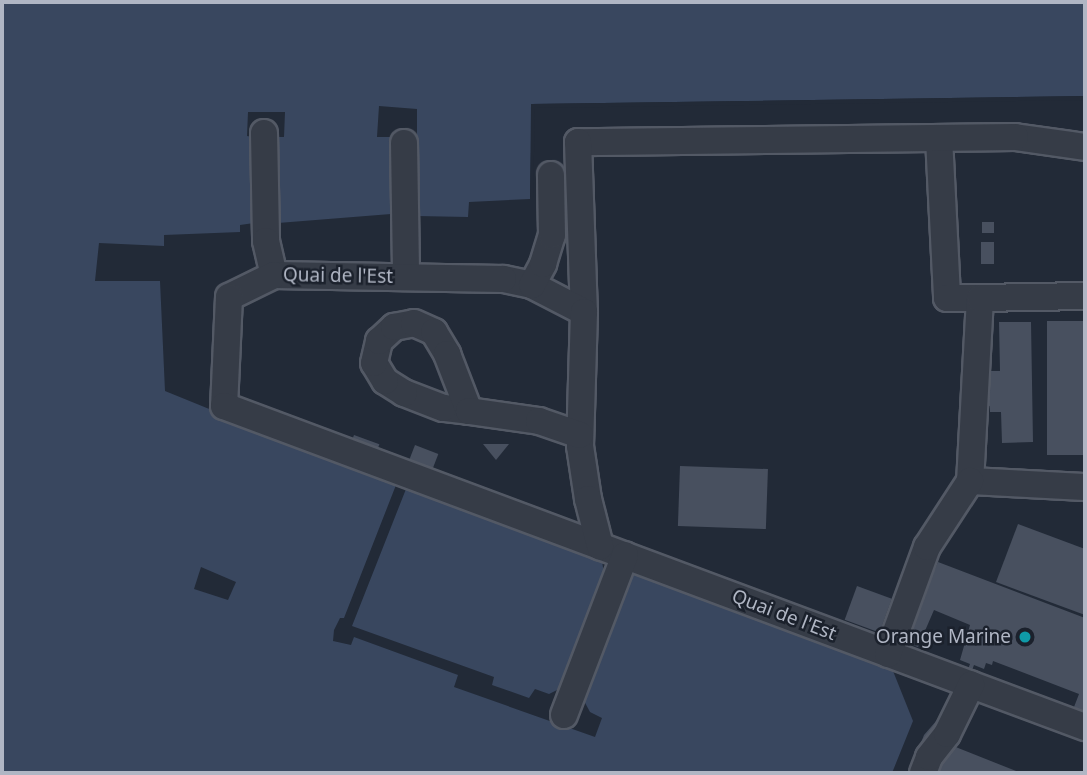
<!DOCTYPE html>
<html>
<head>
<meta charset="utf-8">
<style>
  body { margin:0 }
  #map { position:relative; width:1087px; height:775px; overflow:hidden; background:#222a37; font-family:"Noto Sans",sans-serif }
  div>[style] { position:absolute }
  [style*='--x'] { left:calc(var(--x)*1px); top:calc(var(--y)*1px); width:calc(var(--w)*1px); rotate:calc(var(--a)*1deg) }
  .water>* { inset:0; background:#39475f }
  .pier>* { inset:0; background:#222a37 }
  .building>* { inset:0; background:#48505f; transform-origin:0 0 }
  .roads { filter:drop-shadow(2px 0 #535965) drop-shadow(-2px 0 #535965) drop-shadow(0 2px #535965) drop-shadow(0 -2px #535965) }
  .minor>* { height:26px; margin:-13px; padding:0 13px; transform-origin:13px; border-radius:13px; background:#363c47 }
  .dots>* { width:19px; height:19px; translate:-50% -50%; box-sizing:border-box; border:4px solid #1b212c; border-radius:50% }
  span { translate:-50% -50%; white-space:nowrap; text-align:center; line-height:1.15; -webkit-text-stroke:5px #1b212c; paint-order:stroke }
  .street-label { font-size:19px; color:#b0b6c4 }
  .poi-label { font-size:19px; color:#b0b6c4 }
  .right { translate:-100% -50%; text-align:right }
  .frame { position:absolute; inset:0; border:4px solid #b0b6c4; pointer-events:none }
</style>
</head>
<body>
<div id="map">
  <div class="water">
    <i style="clip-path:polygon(2px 2px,1085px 2px,1085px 96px,532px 104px,530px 199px,469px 202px,468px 217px,417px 216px,417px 109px,379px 106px,377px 137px,390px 137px,391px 214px,278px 223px,277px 137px,284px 137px,285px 112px,248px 112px,247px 136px,253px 137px,254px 223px,240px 225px,240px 232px,164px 235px,164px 246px,99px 243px,95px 281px,160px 281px,165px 391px,396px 485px,893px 671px,913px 721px,892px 773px,2px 773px)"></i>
  </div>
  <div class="pier">
    <i style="clip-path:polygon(1085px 96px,1085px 100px,535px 108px,533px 199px,530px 199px,531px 104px)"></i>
    <i style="clip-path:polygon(396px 485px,406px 489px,352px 626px,494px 677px,492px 685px,529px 698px,535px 689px,549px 694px,561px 688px,604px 574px,602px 561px,631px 573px,583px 699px,590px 712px,602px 718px,595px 737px,454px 687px,458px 675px,354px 637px,351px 645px,333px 641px,334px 630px,340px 618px,344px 618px)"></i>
    <i style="clip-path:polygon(201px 567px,236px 582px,228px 600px,194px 589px)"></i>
  </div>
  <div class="building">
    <i style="left:982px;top:222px;width:12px;height:11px"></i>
    <i style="left:981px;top:242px;width:13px;height:22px"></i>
    <i style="left:1047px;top:321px;width:38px;height:134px"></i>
    <i style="clip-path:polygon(999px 322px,1031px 322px,1033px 442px,1002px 443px,1001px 412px,990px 412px,990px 406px,986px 406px,986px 371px,1000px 371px)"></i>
    <i style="left:354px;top:435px;width:27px;height:16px;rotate:20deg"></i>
    <i style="clip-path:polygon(483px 444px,509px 444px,496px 460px)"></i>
    <i style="left:415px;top:445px;width:25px;height:21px;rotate:21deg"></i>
    <i style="left:680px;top:466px;width:88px;height:60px;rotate:2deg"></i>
    <i style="clip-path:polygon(1018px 524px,1085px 549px,1085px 615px,996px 582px)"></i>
    <i style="clip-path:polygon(938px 562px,1085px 618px,1085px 712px,1074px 707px,1079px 694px,993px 661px,992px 665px,986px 663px,984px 669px,974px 665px,961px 699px,928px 736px,1021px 773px,909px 773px,924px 735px,957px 697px,970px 664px,960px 660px,970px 625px,934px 610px,918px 647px,904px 642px)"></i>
    <i style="left:857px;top:586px;width:37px;height:36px;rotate:20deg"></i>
  </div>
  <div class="roads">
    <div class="minor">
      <i style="--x:264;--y:133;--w:108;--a:88.9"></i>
      <i style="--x:266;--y:241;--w:35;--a:77"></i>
      <i style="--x:939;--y:138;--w:160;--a:87.1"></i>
      <i style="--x:947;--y:298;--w:33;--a:0"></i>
      <i style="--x:980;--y:298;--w:183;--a:93.1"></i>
      <i style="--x:970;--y:481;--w:115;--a:3"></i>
      <i style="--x:404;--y:143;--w:134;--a:89.1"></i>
      <i style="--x:1085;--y:147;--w:71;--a:-171.9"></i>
      <i style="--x:1015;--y:137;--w:437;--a:179.3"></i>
      <i style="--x:578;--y:142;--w:170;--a:88"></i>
      <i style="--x:584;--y:312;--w:59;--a:-152.6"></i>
      <i style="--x:532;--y:285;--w:30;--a:-168"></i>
      <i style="--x:503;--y:279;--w:229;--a:-179"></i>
      <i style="--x:274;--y:275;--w:50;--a:153.9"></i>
      <i style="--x:229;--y:297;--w:109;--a:92.6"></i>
      <i style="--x:224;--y:406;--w:919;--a:20.45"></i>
      <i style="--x:532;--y:285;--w:24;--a:-62"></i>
      <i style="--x:543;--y:264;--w:30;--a:-73"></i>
      <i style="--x:552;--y:235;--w:60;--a:-91"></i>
      <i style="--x:980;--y:298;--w:105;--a:-1.1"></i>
      <i style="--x:584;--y:312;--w:134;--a:91.7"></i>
      <i style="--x:580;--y:446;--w:54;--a:81.4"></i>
      <i style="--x:588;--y:499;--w:49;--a:75.7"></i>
      <i style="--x:469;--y:411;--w:26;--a:-173"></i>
      <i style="--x:443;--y:408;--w:42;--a:-159"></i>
      <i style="--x:404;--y:393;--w:22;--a:-148"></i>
      <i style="--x:385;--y:381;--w:21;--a:-121"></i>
      <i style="--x:374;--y:363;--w:23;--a:-77"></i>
      <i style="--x:379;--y:341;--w:21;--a:-43"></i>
      <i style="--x:394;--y:327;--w:20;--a:-11"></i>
      <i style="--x:414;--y:323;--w:22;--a:24"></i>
      <i style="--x:434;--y:332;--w:26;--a:59"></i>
      <i style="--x:447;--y:354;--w:61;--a:68.9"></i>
      <i style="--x:469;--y:411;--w:71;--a:8.1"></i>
      <i style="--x:539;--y:421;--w:43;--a:18.9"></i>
      <i style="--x:888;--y:654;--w:114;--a:-70"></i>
      <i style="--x:927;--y:547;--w:79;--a:-56.9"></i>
      <i style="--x:564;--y:715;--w:171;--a:-69.1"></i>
      <i style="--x:923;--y:773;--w:17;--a:-69"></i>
      <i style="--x:929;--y:757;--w:29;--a:-52"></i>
      <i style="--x:947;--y:734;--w:55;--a:-63.9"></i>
    </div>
  </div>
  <div class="dots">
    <i style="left:1025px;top:637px;background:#0f9aa8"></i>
  </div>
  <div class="street-label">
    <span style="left:338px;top:276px;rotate:1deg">Quai de l'Est</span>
    <span style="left:784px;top:615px;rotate:21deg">Quai de l'Est</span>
  </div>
  <div class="poi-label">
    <span class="right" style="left:1011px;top:637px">Orange Marine</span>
  </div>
  <div class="frame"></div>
</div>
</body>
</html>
